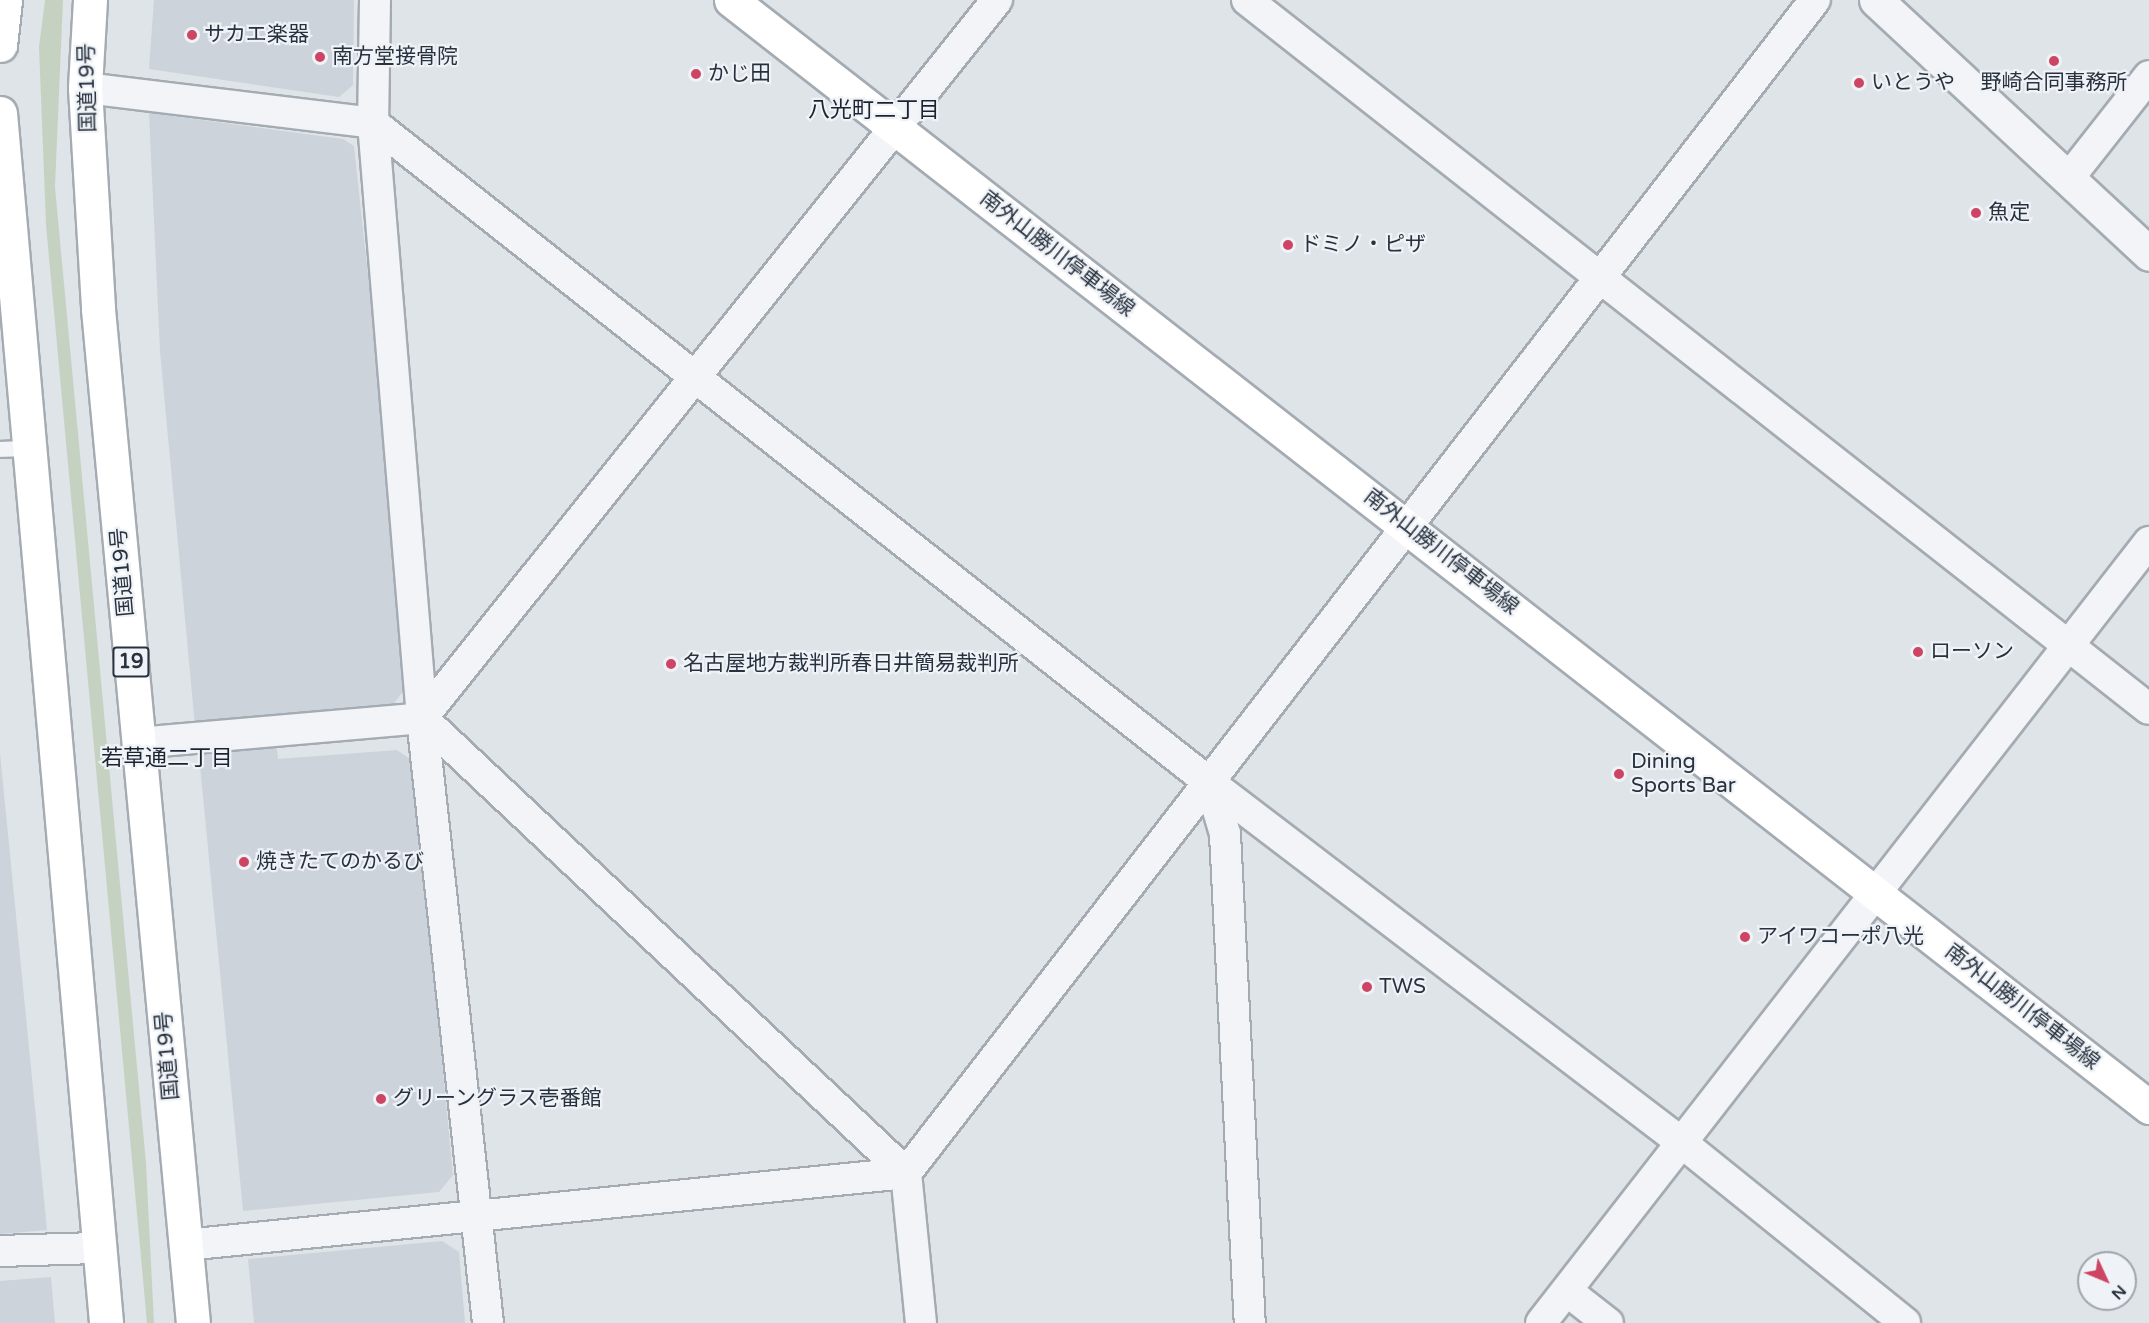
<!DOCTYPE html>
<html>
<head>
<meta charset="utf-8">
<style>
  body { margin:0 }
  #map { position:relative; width:2149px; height:1323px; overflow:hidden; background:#dfe4e8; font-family:"Varela Round","Noto Sans JP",sans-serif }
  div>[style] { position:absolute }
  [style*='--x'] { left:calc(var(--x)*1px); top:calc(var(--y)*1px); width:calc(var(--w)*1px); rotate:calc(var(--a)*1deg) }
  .built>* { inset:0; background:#cdd3da }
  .green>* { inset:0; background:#c6d2c1 }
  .roads { filter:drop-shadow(2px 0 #a4abb2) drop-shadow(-2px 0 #a4abb2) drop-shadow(0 2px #a4abb2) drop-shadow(0 -2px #a4abb2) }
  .service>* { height:15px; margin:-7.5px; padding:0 7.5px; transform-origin:7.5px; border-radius:7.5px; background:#f2f4f7 }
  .minor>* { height:30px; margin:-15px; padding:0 15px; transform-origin:15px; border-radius:15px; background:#f2f4f7 }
  .tertiary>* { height:33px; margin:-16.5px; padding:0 16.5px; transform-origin:16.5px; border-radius:16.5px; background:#f2f4f7 }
  .secondary>* { height:33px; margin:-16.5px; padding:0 16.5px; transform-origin:16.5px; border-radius:16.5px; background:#fff }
  .trunk>* { height:33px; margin:-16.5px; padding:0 16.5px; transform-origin:16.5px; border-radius:16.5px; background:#fff }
  .dots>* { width:16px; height:16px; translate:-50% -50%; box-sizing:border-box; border:3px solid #eff2f6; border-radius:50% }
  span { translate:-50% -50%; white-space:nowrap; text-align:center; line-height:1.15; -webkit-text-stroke:4.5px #eff2f6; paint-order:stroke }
  .shield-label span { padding:2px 4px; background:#eff2f6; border:2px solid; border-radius:4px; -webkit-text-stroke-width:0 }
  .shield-label { font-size:20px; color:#28323f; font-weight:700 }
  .poi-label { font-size:21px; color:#28323f }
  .left { translate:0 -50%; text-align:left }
  .street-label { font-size:21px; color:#28323f }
  .neighbourhood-label { font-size:22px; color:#1b2330 }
  .north { position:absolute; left:2077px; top:1251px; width:60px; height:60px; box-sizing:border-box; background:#eff2f6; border:2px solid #9fa5ad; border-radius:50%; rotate:134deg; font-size:16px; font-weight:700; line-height:24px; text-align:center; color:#28323f }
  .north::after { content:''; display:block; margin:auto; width:21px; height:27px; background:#cd4563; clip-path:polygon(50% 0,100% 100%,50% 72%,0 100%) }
</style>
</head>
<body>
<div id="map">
  <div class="built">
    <i style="clip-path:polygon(154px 0,354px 0,353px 85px,339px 97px,149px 69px)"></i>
    <i style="clip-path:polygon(149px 113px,343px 139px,354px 146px,384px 423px,404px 690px,393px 705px,195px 726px,160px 351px)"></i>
    <i style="clip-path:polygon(276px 739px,278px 759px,397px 750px,413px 761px,453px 1175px,439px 1192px,243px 1211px,198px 745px)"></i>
    <i style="clip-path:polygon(0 753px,47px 1230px,0 1234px)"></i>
    <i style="clip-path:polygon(442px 1241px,459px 1252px,465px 1323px,254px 1323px,248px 1259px)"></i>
    <i style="clip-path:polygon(51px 1277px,55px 1323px,0 1323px,0 1281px)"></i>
  </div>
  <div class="green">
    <i style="clip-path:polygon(45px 0,63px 0,55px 187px,146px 1163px,154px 1323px,147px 1323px,46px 225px,39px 47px)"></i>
  </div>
  <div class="roads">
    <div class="service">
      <i style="--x:0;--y:449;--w:26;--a:-2"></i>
    </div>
    <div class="minor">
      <i style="--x:375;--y:0;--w:123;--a:90.9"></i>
      <i style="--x:373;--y:123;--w:597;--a:85.29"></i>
      <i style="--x:422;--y:718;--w:664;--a:43.23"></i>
      <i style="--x:1247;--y:0;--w:1147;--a:38.17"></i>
      <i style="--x:85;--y:88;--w:290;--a:6.9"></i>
      <i style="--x:373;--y:123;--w:1066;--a:38.26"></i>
      <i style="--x:1210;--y:783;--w:592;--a:37.31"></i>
      <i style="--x:1681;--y:1142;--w:288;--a:38.9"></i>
      <i style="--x:2068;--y:179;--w:131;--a:-51.8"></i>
      <i style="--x:138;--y:743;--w:285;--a:-5"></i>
      <i style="--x:1210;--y:783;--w:53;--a:73.6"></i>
      <i style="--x:1225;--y:834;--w:490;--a:87.1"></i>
      <i style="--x:185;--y:1245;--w:725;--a:-5.7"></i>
      <i style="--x:0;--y:1251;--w:97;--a:-1.8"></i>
      <i style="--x:1567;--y:1291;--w:52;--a:38"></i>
      <i style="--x:488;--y:1323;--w:609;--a:-96.23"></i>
      <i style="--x:422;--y:718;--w:920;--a:-51.31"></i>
      <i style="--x:921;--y:1323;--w:151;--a:-95.7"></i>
      <i style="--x:906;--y:1173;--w:1484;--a:-52.23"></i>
      <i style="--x:1541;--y:1323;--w:990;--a:-52.1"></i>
    </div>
    <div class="tertiary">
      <i style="--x:1876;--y:0;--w:373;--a:42.9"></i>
    </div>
    <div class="secondary">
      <i style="--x:731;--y:0;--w:1799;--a:37.98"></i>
    </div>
    <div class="trunk">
      <i style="--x:90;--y:0;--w:88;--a:93.3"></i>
      <i style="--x:85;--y:88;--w:221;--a:86.6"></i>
      <i style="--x:98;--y:309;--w:1018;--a:84.65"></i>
      <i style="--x:0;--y:45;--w:45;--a:-83.7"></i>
      <i style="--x:0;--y:113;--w:1215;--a:84.99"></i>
    </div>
  </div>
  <div class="dots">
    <i style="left:192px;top:35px;background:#cd4563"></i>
    <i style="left:320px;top:57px;background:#cd4563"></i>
    <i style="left:2054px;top:61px;background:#cd4563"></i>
    <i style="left:696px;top:74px;background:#cd4563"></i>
    <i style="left:1859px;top:83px;background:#cd4563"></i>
    <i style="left:1976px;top:213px;background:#cd4563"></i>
    <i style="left:1288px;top:245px;background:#cd4563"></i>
    <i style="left:1918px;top:652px;background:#cd4563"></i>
    <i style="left:671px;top:664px;background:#cd4563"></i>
    <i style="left:1619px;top:774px;background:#cd4563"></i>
    <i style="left:244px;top:862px;background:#cd4563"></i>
    <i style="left:1745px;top:937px;background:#cd4563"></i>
    <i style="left:1367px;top:987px;background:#cd4563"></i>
    <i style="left:381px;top:1099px;background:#cd4563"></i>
  </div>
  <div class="shield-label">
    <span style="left:131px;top:662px">19</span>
  </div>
  <div class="poi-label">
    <span class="left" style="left:204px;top:35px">サカエ楽器</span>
    <span class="left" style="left:332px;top:57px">南方堂接骨院</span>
    <span class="left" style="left:708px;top:74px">かじ田</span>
    <span class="left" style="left:1871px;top:83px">いとうや</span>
    <span style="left:2054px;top:83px">野崎合同事務所</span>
    <span class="left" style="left:1988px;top:213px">魚定</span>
    <span class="left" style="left:1300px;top:245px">ドミノ・ピザ</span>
    <span class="left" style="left:1930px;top:652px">ローソン</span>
    <span class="left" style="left:683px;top:664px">名古屋地方裁判所春日井簡易裁判所</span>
    <span class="left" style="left:1631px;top:774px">Dining<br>Sports Bar</span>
    <span class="left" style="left:256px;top:862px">焼きたてのかるび</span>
    <span class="left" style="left:1757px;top:937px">アイワコーポ八光</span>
    <span class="left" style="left:1379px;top:987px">TWS</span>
    <span class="left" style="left:393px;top:1099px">グリーングラス壱番館</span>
  </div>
  <div class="street-label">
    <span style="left:88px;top:88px;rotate:-91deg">国道19号</span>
    <span style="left:1057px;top:254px;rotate:38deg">南外山勝川停車場線</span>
    <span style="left:1441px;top:552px;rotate:38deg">南外山勝川停車場線</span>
    <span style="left:123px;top:572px;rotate:-95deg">国道19号</span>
    <span style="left:2022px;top:1007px;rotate:38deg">南外山勝川停車場線</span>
    <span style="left:168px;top:1056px;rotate:-95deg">国道19号</span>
  </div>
  <div class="neighbourhood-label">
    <span style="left:874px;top:111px">八光町二丁目</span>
    <span style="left:167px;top:759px">若草通二丁目</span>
  </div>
  <div class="north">N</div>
</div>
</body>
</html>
